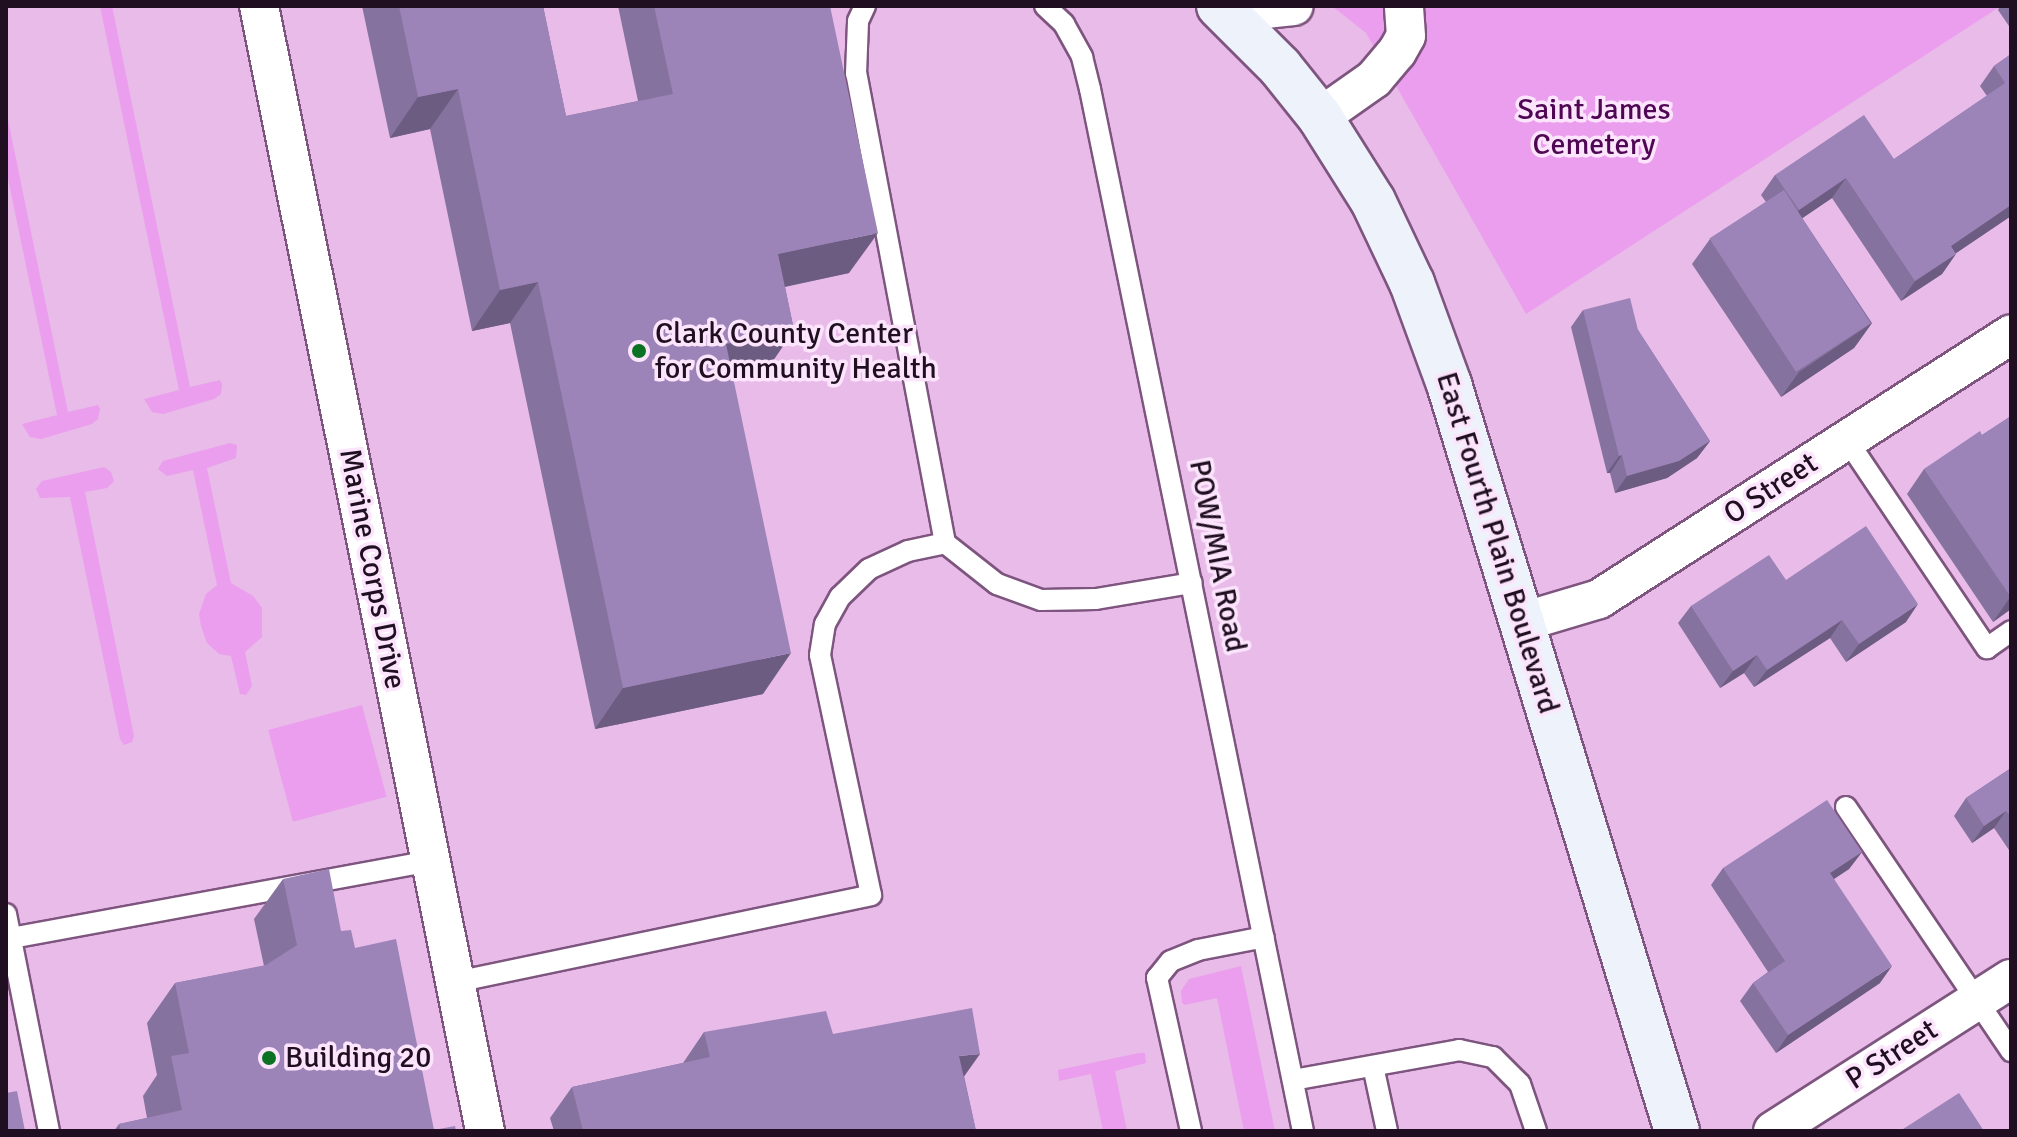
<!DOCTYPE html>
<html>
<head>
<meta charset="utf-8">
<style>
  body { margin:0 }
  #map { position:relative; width:2017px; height:1137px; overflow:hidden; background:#e8bbe9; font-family:Signika,sans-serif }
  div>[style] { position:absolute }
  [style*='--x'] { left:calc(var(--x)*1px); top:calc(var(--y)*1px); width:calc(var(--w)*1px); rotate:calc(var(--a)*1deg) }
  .green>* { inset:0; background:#eb9eed; transform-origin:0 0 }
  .roads { filter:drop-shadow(2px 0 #7d557e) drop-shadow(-2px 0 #7d557e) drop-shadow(0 2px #7d557e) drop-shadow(0 -2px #7d557e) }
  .lane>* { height:20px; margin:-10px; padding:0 10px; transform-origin:10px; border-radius:10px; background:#fff }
  .street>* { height:38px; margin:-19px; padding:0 19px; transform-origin:19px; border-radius:19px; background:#fff }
  .secondary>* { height:44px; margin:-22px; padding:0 22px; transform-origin:22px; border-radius:22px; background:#eef2fb }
  .wall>* { inset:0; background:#86729e }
  .shaded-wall>* { inset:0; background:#6d5c81 }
  .building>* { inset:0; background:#9c84b8; transform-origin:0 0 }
  .dots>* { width:22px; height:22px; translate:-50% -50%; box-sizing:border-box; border:4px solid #fce5fc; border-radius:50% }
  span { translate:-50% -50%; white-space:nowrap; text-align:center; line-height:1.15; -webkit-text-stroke:7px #fce5fc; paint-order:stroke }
  .park-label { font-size:30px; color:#4f0753 }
  .poi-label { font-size:30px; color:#1f0f20 }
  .left { translate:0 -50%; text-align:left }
  .street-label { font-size:30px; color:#1f0f20 }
  .frame { position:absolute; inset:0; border:8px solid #1f0f20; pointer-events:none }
</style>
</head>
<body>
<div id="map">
  <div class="green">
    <i style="clip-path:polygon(100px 6px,112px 6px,190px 387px,220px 380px,222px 384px,221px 394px,214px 399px,163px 414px,152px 412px,144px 399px,179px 390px)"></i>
    <i style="clip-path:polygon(1332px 6px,2001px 6px,1526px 314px,1366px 33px)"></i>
    <i style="clip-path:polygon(6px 110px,68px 412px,98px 405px,100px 409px,98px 419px,92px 424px,41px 439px,30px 437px,22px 424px,57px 415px,6px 169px)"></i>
    <i style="clip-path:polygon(230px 443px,237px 445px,236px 458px,207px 468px,231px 583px,253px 596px,262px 608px,262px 637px,245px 652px,252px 686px,246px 695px,240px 694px,231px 656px,219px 654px,207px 643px,201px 626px,199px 614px,206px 594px,217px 585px,193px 470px,167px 476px,158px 469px,163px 461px)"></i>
    <i style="clip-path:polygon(104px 467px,111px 472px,114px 481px,107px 488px,85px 492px,134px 736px,132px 742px,124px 745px,120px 739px,70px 497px,40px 498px,36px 489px,42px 481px)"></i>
    <i style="left:362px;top:705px;width:95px;height:97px;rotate:75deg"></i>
    <i style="clip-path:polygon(1241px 966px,1275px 1131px,1244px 1131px,1217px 998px,1185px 1005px,1182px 1003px,1181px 991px,1189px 979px)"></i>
    <i style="clip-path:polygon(1139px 1053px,1145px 1053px,1146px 1063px,1115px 1071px,1127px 1131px,1103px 1131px,1091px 1074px,1059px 1081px,1058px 1070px)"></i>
  </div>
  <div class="roads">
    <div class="lane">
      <i style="--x:1045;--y:6;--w:26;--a:43"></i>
      <i style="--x:1064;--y:24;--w:38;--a:61"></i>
      <i style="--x:1082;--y:57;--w:33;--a:76"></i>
      <i style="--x:1090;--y:89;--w:1064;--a:78.45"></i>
      <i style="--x:1847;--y:440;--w:251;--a:56.1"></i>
      <i style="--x:1987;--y:648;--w:29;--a:-35"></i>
      <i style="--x:945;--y:543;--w:66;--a:38.3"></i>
      <i style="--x:997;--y:584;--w:47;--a:20"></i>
      <i style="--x:1041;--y:600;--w:55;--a:-1"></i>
      <i style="--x:1096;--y:599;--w:97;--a:-9.5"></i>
      <i style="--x:1846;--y:807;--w:295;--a:55.9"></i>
      <i style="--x:6;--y:914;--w:221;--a:78.8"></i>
      <i style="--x:11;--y:938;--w:427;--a:-10.4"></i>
      <i style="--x:456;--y:982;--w:424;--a:-11.8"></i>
      <i style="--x:871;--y:895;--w:245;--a:-102"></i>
      <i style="--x:820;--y:655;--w:31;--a:-81"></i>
      <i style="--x:825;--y:624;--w:31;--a:-61"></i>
      <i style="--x:840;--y:597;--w:40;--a:-44"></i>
      <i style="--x:869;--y:569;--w:43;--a:-24.8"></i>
      <i style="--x:908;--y:551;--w:38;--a:-12"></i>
      <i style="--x:945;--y:543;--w:477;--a:-100.7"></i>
      <i style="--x:856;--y:74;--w:53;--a:-87.8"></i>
      <i style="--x:858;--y:21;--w:17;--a:-65"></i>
      <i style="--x:1373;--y:1066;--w:66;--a:77.8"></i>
      <i style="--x:1293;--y:1080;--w:169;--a:-10.2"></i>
      <i style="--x:1459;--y:1050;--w:35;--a:12"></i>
      <i style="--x:1493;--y:1057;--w:38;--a:45"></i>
      <i style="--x:1520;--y:1084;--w:50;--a:71.2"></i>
      <i style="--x:1191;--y:1131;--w:157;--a:-102.5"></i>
      <i style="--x:1157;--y:978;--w:22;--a:-51"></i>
      <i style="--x:1171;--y:961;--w:29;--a:-22"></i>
      <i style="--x:1198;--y:950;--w:67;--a:-11.1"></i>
    </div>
    <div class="street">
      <i style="--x:259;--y:6;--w:1147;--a:78.64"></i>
      <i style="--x:1227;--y:13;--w:67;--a:-6"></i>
      <i style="--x:1320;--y:117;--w:66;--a:-35.1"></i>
      <i style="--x:1374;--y:79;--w:35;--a:-50"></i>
      <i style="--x:1397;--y:52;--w:18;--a:-61"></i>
      <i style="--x:1406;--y:36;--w:30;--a:-94"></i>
      <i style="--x:1522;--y:622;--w:80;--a:-16.6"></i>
      <i style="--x:1599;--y:599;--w:490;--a:-32.7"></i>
      <i style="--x:1773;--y:1131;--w:282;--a:-32.6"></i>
    </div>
    <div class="secondary">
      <i style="--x:1219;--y:6;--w:86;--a:45"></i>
      <i style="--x:1280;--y:67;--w:64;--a:51.3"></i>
      <i style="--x:1320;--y:117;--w:99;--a:57.8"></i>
      <i style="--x:1373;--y:201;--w:91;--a:64.6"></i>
      <i style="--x:1412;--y:283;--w:108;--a:69.9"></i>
      <i style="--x:1449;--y:384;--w:781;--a:73.03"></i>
    </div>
  </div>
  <div class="wall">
    <i style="clip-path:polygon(362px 6px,543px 6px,566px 116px,638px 101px,618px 6px,830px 6px,849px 273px,785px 287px,794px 330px,766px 371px,733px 377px,763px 694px,595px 729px,510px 323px,472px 331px,430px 129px,390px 138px)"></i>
    <i style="clip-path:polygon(2000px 6px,2011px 6px,2011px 29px,1998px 10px)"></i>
    <i style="clip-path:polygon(2011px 54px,2011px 216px,1956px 253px,1942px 274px,1901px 301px,1832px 198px,1802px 218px,1872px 323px,1854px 348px,1781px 397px,1692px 264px,1710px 239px,1766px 202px,1761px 195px,1775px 175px,1894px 159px,1987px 96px,1980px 86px,1994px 66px)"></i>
    <i style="clip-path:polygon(1583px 310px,1638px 330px,1710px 441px,1697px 458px,1667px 478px,1615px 493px,1610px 473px,1607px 473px,1571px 327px)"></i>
    <i style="clip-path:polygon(2011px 416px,2011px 609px,1993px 622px,1907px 494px,1924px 469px,1982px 435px)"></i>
    <i style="clip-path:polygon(1786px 580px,1906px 622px,1846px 662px,1830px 638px,1754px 687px,1744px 673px,1720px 688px,1678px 623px,1691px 606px)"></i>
    <i style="clip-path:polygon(2011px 768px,2011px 853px,1994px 828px,1972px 843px,1954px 816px,1966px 798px)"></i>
    <i style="clip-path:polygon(1862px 852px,1849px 869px,1834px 879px,1880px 983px,1776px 1053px,1740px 1001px,1753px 983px,1768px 972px,1711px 885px,1723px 868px)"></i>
    <i style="clip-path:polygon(283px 879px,341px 931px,355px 948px,434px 1130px,456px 1131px,114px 1131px,119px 1124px,147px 1118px,143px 1096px,157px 1075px,147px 1023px,175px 983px,264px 966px,254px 919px)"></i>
    <i style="clip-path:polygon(704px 1032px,833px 1034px,964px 1076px,976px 1131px,554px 1131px,550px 1118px,572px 1087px,683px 1063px)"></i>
  </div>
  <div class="shaded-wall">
    <i style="clip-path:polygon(458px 89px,430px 129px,390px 138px,418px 97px)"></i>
    <i style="clip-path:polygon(1846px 178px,1832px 198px,1785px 230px,1799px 210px)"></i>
    <i style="clip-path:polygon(2011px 205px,2011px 216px,1937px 266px,1951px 246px)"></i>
    <i style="clip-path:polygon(878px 233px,849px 273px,750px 294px,778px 254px)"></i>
    <i style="clip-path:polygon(1956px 254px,1942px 274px,1901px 301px,1915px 281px)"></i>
    <i style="clip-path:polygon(538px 282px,510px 323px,472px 331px,500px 290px)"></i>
    <i style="clip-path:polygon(1872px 323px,1854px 348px,1781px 397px,1799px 372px)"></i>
    <i style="clip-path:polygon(794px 330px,766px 371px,698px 384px,726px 344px)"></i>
    <i style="clip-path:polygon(1710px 441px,1697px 458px,1667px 478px,1615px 493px,1627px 476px)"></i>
    <i style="clip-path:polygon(1622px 455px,1610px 473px,1607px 473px,1619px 456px)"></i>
    <i style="clip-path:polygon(2011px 596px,2011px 609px,1993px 622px)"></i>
    <i style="clip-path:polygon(1918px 604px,1906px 622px,1846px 662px,1859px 644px)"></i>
    <i style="clip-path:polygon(1842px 620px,1830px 638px,1754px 687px,1767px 670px)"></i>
    <i style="clip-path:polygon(791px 653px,763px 694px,595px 729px,623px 688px)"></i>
    <i style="clip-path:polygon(1757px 655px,1744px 673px,1720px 688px,1733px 671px)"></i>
    <i style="clip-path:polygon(2006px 811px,1994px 828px,1972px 843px,1984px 826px)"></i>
    <i style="clip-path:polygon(1862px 852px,1849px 869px,1817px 890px,1830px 873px)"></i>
    <i style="clip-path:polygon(1892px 966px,1880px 983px,1776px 1053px,1788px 1035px)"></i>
    <i style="clip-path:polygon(980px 1054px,958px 1085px,959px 1056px)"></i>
  </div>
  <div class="building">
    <i style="clip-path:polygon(399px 6px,543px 6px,566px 116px,673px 94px,654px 6px,830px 6px,878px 233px,778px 254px,794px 330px,726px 344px,791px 653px,623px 688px,538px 282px,500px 290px,458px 89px,418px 97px)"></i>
    <i style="clip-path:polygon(2011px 54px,2011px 205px,1951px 246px,1956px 254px,1915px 281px,1846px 178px,1799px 210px,1775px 175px,1864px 115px,1894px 159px,2005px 83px,1994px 66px)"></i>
    <i style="left:1784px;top:190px;width:159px;height:89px;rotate:57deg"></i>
    <i style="clip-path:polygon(1630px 298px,1638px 330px,1710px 441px,1679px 461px,1627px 476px,1622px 455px,1619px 456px,1583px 310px)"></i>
    <i style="clip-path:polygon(2011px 416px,2011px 596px,2010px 596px,1924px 469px,1980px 431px,1982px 435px)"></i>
    <i style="clip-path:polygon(1866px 526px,1918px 604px,1859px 644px,1842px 620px,1767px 670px,1757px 655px,1733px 671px,1691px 606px,1769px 555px,1786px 580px)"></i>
    <i style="clip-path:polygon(2011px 768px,2011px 817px,2006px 811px,1984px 826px,1966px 798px)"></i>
    <i style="clip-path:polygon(1827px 800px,1862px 852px,1830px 873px,1892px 966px,1788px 1035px,1753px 983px,1785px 961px,1723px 868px)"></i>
    <i style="clip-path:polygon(329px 869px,341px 931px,351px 930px,355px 948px,396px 939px,434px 1130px,455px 1126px,456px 1131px,121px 1131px,119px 1124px,182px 1110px,171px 1056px,189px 1053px,175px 983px,266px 965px,297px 945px,283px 879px)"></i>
    <i style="clip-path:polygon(972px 1008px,980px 1054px,959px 1056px,976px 1131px,583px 1131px,572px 1087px,710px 1057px,704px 1032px,826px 1011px,833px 1034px)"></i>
    <i style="clip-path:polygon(17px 1091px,25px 1131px,6px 1131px,6px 1093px)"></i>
    <i style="clip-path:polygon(1959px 1093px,1984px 1131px,1900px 1131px)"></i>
  </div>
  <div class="dots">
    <i style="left:639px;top:351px;background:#0b7223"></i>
    <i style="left:269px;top:1058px;background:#0b7223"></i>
  </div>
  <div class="park-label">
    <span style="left:1594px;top:127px">Saint James<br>Cemetery</span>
  </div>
  <div class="poi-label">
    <span class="left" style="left:655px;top:351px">Clark County Center<br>for Community Health</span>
    <span class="left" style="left:285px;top:1058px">Building 20</span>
  </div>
  <div class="street-label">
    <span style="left:1771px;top:489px;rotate:-33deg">O Street</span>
    <span style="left:1497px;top:543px;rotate:73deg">East Fourth Plain Boulevard</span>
    <span style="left:1217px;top:556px;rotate:79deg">POW/MIA Road</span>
    <span style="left:372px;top:569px;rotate:79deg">Marine Corps Drive</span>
    <span style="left:1892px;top:1055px;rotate:-33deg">P Street</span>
  </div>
  <div class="frame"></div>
</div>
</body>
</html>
